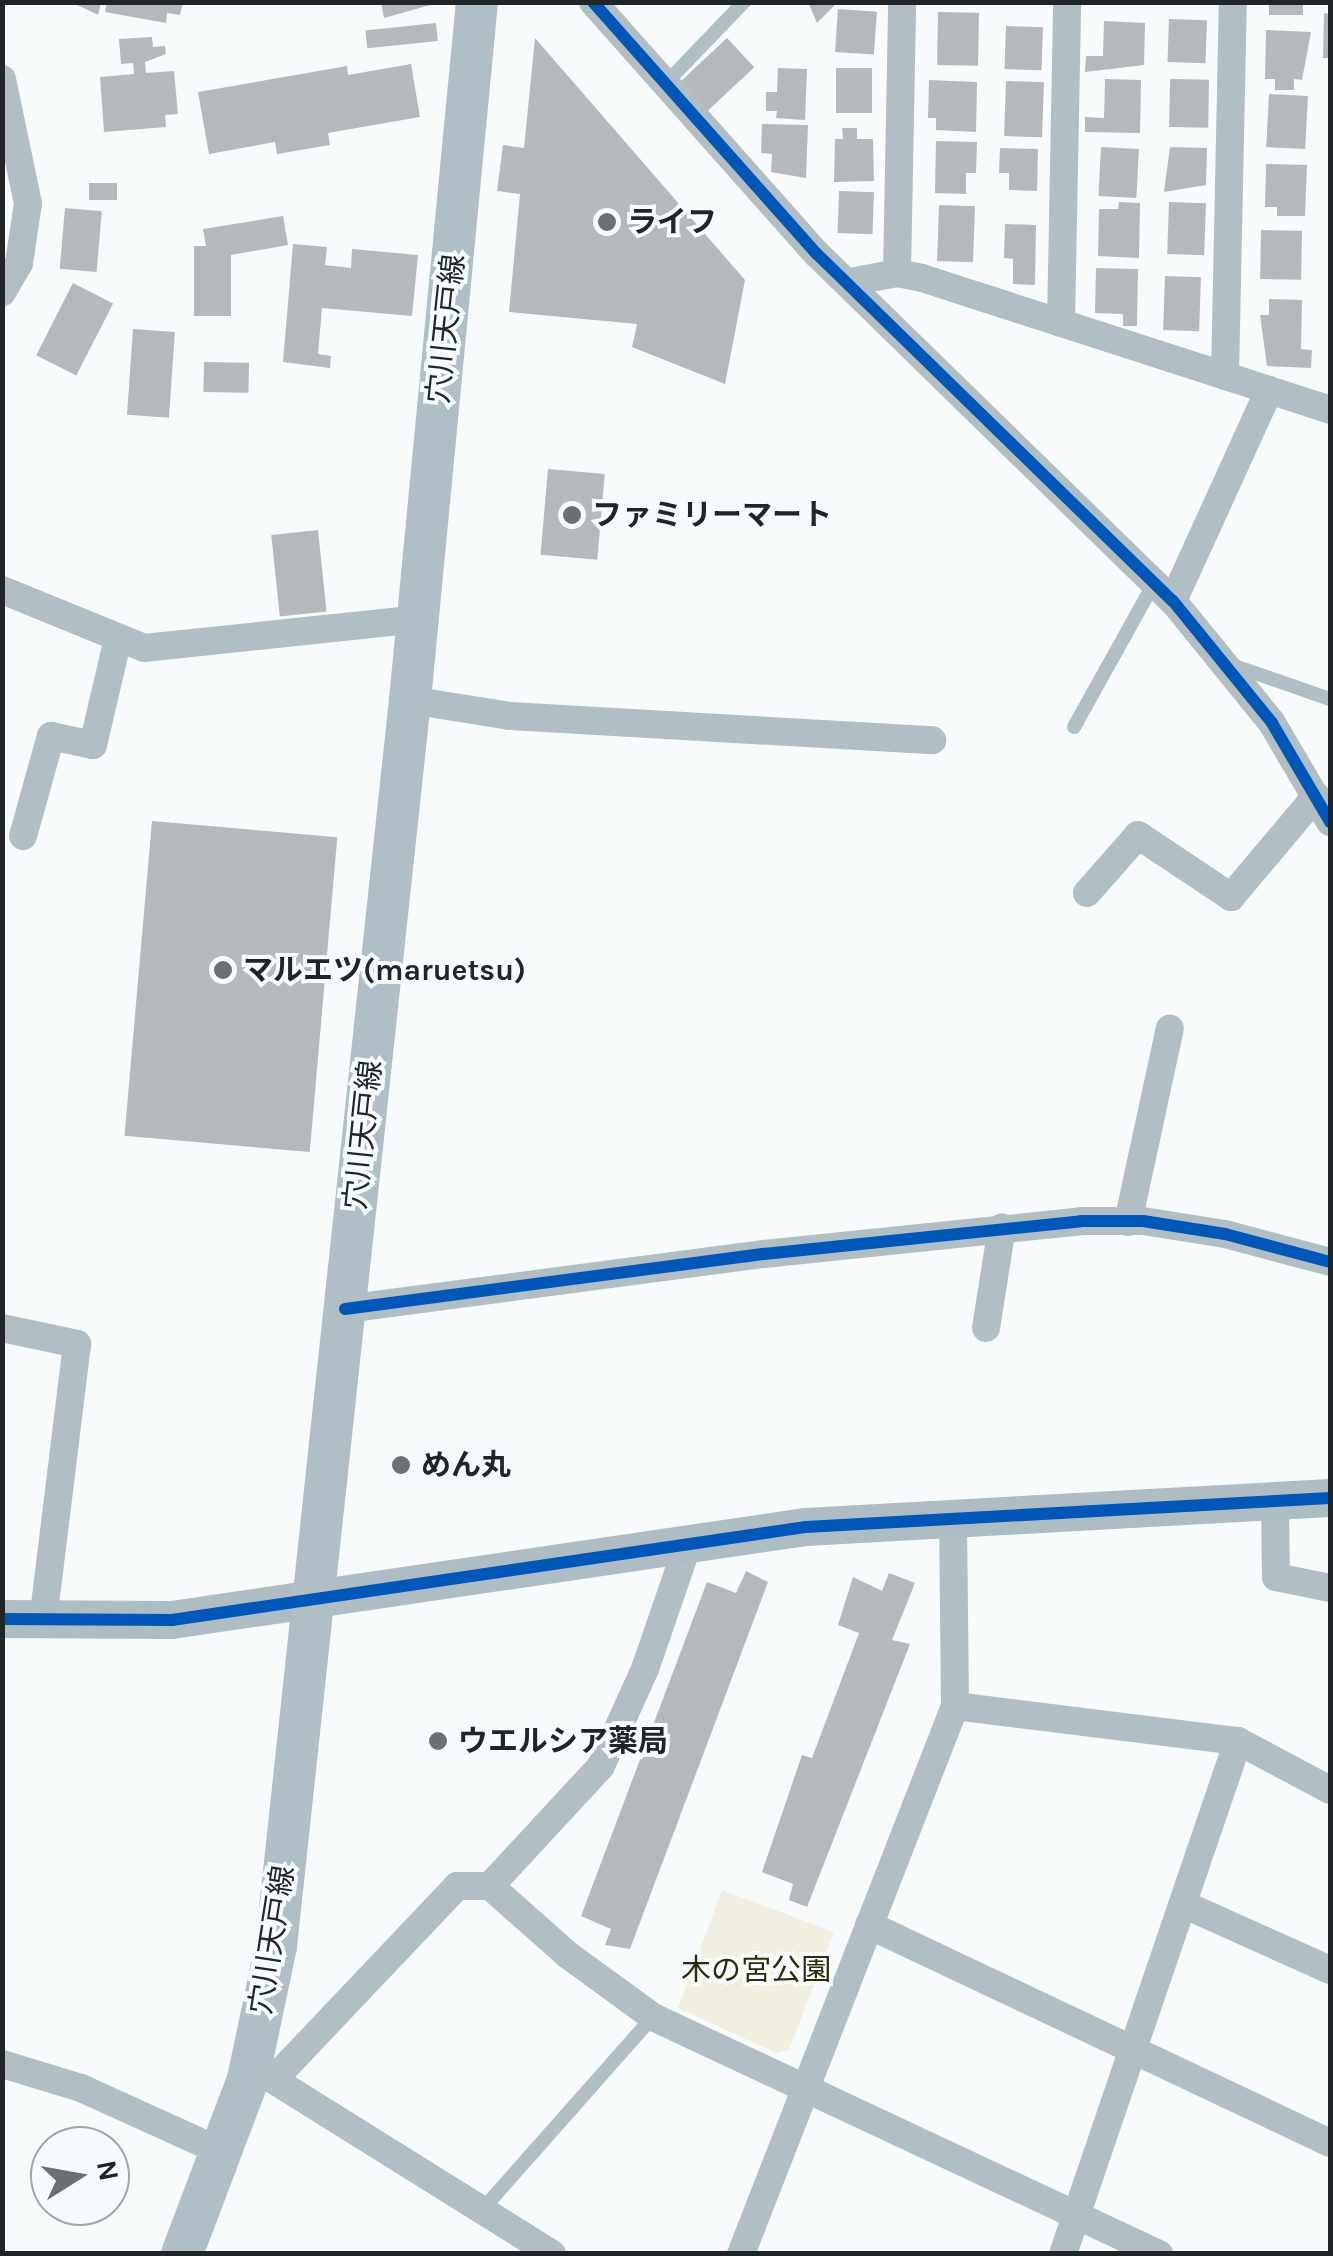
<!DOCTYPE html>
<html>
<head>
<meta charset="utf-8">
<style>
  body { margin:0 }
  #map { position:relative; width:1333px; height:2256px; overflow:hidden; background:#f8fbfc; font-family:Karla,"Noto Sans JP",sans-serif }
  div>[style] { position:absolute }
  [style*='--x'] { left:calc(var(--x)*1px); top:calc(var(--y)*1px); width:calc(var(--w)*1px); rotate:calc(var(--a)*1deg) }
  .green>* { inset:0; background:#f1efe0 }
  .building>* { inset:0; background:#b5b9bb; transform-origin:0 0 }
  .lane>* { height:14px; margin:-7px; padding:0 7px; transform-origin:7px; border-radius:7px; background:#b1bfc4 }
  .street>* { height:28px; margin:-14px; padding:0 14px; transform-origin:14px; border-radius:14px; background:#b1bfc4 }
  .secondary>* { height:38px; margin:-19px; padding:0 19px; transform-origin:19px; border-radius:19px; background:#aebdc3 }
  .primary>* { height:42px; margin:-21px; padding:0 21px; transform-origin:21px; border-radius:21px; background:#b0bfc5 }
  .cycleway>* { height:12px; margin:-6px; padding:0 6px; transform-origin:6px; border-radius:6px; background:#0057b8 }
  .dots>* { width:28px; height:28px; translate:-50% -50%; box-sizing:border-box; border:5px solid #f6fcfe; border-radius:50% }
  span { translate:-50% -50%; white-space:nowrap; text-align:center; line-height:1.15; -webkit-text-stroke:8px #f6fcfe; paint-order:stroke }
  .poi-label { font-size:30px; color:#202527; font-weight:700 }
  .left { translate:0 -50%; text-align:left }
  .street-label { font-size:30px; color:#202527 }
  .park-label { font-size:30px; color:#322a06 }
  .frame { position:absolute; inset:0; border:5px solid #202527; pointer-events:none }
  .north { position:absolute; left:30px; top:2126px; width:100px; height:100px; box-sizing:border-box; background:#f6fcfe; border:2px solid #a0a6a8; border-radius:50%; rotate:79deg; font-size:28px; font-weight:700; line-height:40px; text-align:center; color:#202527 }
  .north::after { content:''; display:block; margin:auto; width:35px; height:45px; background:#6c7072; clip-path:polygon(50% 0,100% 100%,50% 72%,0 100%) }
</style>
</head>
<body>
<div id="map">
  <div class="green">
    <i style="clip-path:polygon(722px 1890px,834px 1932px,789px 2050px,776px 2053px,678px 2008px)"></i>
  </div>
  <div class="building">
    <i style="clip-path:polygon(71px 2px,101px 2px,98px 15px)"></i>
    <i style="clip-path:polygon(107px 2px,183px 2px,180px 15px,167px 13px,166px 23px,105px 12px)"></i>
    <i style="clip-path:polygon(381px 2px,441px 2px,384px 18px)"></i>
    <i style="clip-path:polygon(808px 2px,838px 2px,817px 23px)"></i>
    <i style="left:1269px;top:2px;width:34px;height:13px"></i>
    <i style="left:838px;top:9px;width:39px;height:43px;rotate:4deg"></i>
    <i style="left:938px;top:12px;width:41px;height:53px;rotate:1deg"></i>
    <i style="clip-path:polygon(1324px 13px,1330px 14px,1330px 58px,1323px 58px)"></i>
    <i style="left:1169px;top:19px;width:38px;height:43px;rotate:2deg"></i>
    <i style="clip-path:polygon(1104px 21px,1145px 23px,1144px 65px,1085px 72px,1086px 56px,1103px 56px)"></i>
    <i style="left:436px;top:23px;width:18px;height:71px;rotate:84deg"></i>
    <i style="left:1006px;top:26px;width:37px;height:43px;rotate:2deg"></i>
    <i style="clip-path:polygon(1266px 30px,1311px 32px,1302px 80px,1294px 79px,1294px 90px,1275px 90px,1275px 79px,1265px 79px)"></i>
    <i style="clip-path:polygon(152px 37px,153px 47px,165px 46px,166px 54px,145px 62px,146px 73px,174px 71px,178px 114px,165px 115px,166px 127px,104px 132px,100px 77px,134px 74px,133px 63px,121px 64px,119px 39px)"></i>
    <i style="clip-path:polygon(535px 38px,745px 280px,725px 384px,632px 347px,637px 324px,509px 312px,520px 194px,497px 191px,503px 145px,524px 148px)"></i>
    <i style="left:727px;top:38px;width:40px;height:68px;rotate:47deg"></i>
    <i style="clip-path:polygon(411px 64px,420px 117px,328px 133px,330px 145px,277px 154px,275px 142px,209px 154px,198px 92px,347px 66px,348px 75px)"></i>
    <i style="clip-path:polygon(778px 68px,807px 69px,805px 120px,776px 118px,777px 111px,766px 111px,766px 92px,777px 92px)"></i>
    <i style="left:836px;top:68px;width:36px;height:45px"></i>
    <i style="clip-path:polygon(1105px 79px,1141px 80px,1140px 133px,1085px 132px,1085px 117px,1104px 118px)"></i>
    <i style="left:1170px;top:79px;width:39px;height:48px;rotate:1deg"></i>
    <i style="clip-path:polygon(929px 80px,977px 82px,976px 132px,936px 130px,936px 118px,928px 118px)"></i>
    <i style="left:1006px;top:81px;width:38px;height:55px;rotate:2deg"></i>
    <i style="left:1269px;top:94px;width:39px;height:53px;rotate:3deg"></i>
    <i style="clip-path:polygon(762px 124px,808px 125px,806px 178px,771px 172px,772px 154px,761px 153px)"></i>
    <i style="clip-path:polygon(842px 128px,857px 128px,857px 139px,873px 139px,874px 181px,834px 182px,835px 139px,843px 139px)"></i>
    <i style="clip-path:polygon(936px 141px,977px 142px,976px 173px,966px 173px,966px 194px,935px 193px)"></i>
    <i style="left:1101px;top:147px;width:38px;height:49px;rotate:3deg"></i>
    <i style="clip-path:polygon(1170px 147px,1207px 148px,1206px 185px,1164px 192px)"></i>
    <i style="clip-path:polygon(1000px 148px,1038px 149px,1037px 191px,1009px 190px,1009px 173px,999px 173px)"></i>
    <i style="clip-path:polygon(1266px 164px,1307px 165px,1305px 216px,1277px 216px,1277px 207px,1265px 207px)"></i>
    <i style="left:89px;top:183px;width:28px;height:17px"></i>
    <i style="left:839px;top:191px;width:35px;height:42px;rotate:2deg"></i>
    <i style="clip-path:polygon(1119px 202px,1140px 203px,1139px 258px,1098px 256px,1099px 209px,1118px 209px)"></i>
    <i style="left:1169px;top:202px;width:37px;height:52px;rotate:2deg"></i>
    <i style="left:939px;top:205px;width:36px;height:56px;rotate:2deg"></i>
    <i style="left:65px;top:208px;width:37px;height:61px;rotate:5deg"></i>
    <i style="clip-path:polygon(283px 216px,288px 245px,231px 255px,231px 316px,194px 316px,194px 246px,206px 246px,203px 229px)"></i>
    <i style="clip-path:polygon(1005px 224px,1036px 225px,1035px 285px,1013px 284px,1013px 259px,1004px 258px)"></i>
    <i style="left:1261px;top:230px;width:41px;height:49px;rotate:1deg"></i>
    <i style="clip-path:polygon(293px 244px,327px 247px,325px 265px,351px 268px,352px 249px,418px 255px,412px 316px,322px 308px,318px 354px,331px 356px,330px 368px,283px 362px)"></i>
    <i style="clip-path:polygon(1096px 268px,1138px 269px,1137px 326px,1123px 326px,1123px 314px,1095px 313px)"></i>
    <i style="left:1165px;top:276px;width:36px;height:54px;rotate:2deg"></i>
    <i style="left:73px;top:283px;width:45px;height:81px;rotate:27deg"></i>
    <i style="clip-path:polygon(1269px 299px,1302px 300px,1301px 349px,1312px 350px,1311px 368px,1267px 366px,1260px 315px,1269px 315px)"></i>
    <i style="left:133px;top:329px;width:42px;height:86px;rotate:4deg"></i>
    <i style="left:204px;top:362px;width:45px;height:30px;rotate:1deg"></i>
    <i style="left:548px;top:469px;width:57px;height:86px;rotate:5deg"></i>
    <i style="left:318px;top:530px;width:82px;height:47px;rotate:84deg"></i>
    <i style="left:152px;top:821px;width:186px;height:316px;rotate:5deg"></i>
    <i style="clip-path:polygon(746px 1571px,768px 1582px,630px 1949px,605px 1945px,611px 1929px,581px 1916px,707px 1582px,736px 1593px)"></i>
    <i style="clip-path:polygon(889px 1573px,915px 1583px,892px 1640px,910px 1644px,807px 1907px,789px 1900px,793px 1884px,762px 1872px,802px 1755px,812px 1758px,859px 1633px,838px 1625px,853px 1577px,882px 1591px)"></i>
  </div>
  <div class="lane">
    <i style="--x:665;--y:84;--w:114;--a:-46.1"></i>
    <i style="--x:1229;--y:664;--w:107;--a:19.1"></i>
    <i style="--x:1074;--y:727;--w:165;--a:-60.9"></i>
    <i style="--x:482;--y:2210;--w:258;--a:-48.5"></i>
  </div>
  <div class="street">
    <i style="--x:593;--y:2;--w:337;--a:48.4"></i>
    <i style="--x:817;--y:254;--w:497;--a:44.3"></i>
    <i style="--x:1173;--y:601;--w:157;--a:50.9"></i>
    <i style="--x:1272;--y:723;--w:115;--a:59.6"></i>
    <i style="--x:2;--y:79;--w:127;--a:78.2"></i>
    <i style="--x:28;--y:203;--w:61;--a:98.5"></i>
    <i style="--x:19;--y:263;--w:34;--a:120"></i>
    <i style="--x:897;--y:273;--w:271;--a:-88.9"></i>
    <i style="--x:850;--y:282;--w:48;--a:-10.8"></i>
    <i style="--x:897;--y:273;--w:25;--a:11"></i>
    <i style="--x:922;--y:278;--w:429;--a:17.9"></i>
    <i style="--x:1061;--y:323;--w:321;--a:-88.9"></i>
    <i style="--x:1225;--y:376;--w:374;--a:-88.8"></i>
    <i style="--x:2;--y:590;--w:153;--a:22.2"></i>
    <i style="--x:144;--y:648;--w:276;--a:-6"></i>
    <i style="--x:1173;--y:601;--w:232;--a:-65.5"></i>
    <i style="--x:410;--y:700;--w:101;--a:9.1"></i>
    <i style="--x:510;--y:716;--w:423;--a:3.3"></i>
    <i style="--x:23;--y:836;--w:104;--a:-74.4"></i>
    <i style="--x:51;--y:736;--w:43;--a:12.1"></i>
    <i style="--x:93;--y:745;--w:110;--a:-76.8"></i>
    <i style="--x:1087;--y:893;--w:77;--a:-48.7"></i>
    <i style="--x:1138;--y:835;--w:112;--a:33.7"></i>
    <i style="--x:1231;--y:897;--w:132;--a:-49.9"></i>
    <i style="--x:1128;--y:1222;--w:198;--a:-77.8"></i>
    <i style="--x:345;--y:1309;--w:423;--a:-7.5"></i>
    <i style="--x:764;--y:1254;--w:319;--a:-5.9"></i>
    <i style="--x:1081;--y:1221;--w:62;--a:0"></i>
    <i style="--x:1143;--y:1221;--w:83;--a:9"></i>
    <i style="--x:1225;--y:1234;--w:109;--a:14.9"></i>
    <i style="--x:2;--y:1328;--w:77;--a:12"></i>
    <i style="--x:77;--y:1344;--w:278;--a:97"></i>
    <i style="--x:986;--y:1328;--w:102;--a:-81"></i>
    <i style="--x:1275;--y:1500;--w:77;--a:89.3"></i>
    <i style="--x:1276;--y:1577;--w:55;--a:11.5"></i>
    <i style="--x:955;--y:1706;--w:285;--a:7.1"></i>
    <i style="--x:1238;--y:1741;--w:104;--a:28"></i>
    <i style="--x:490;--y:1886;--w:104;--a:41.5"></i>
    <i style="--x:568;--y:1955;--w:105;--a:36.1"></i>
    <i style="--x:653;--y:2017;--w:559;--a:25.1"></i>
    <i style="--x:1183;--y:1904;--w:161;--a:24.2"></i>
    <i style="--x:869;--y:1925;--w:510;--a:25.31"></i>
    <i style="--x:2;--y:2064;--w:83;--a:16.9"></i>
    <i style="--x:81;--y:2088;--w:155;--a:24.4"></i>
    <i style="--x:261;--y:2072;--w:343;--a:32"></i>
    <i style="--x:274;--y:2079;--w:266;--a:-46.5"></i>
    <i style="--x:457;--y:1886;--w:33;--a:0"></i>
    <i style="--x:490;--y:1886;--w:163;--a:-47.2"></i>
    <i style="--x:601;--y:1766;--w:107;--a:-65.6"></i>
    <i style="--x:645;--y:1669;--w:135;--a:-71"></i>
    <i style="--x:741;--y:2254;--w:588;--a:-68.67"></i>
    <i style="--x:955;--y:1706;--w:190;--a:-90.6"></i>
    <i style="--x:1063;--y:2254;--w:542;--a:-71.16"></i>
  </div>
  <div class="secondary">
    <i style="--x:2;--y:1619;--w:170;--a:0.3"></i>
    <i style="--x:172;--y:1620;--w:641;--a:-8.35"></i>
    <i style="--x:806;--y:1527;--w:525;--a:-3.17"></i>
  </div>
  <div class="primary">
    <i style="--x:182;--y:2254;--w:187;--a:-69.3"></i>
    <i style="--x:248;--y:2079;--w:136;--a:-78.1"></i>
    <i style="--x:276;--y:1946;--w:1253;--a:-83.86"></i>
    <i style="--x:410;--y:700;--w:701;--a:-84.52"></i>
  </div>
  <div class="cycleway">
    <i style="--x:593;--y:2;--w:337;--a:48.4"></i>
    <i style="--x:817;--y:254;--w:497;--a:44.3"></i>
    <i style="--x:1173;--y:601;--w:157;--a:50.9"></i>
    <i style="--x:1272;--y:723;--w:115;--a:59.6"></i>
    <i style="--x:345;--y:1309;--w:423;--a:-7.5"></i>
    <i style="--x:764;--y:1254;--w:319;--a:-5.9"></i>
    <i style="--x:1081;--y:1221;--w:62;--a:0"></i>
    <i style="--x:1143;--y:1221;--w:83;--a:9"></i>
    <i style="--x:1225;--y:1234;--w:109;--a:14.9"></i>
    <i style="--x:2;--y:1619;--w:170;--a:0.3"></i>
    <i style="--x:172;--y:1620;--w:641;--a:-8.35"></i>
    <i style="--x:806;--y:1527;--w:525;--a:-3.17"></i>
  </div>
  <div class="dots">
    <i style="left:607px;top:222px;background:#6c7072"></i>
    <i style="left:572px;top:515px;background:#6c7072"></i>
    <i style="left:223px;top:970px;background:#6c7072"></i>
    <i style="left:401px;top:1465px;background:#6c7072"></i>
    <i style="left:438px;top:1741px;background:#6c7072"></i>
  </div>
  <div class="poi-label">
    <span class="left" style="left:627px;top:222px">ライフ</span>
    <span class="left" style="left:592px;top:515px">ファミリーマート</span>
    <span class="left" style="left:243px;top:970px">マルエツ(maruetsu)</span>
    <span class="left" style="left:421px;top:1465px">めん丸</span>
    <span class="left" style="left:458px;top:1741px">ウエルシア薬局</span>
  </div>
  <div class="street-label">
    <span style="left:446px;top:329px;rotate:-84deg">穴川天戸線</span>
    <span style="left:363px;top:1135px;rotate:-84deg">穴川天戸線</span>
    <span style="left:272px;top:1940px;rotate:-81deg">穴川天戸線</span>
  </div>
  <div class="park-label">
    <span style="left:756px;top:1970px">木の宮公園</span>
  </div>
  <div class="frame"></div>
  <div class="north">N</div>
</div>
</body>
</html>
